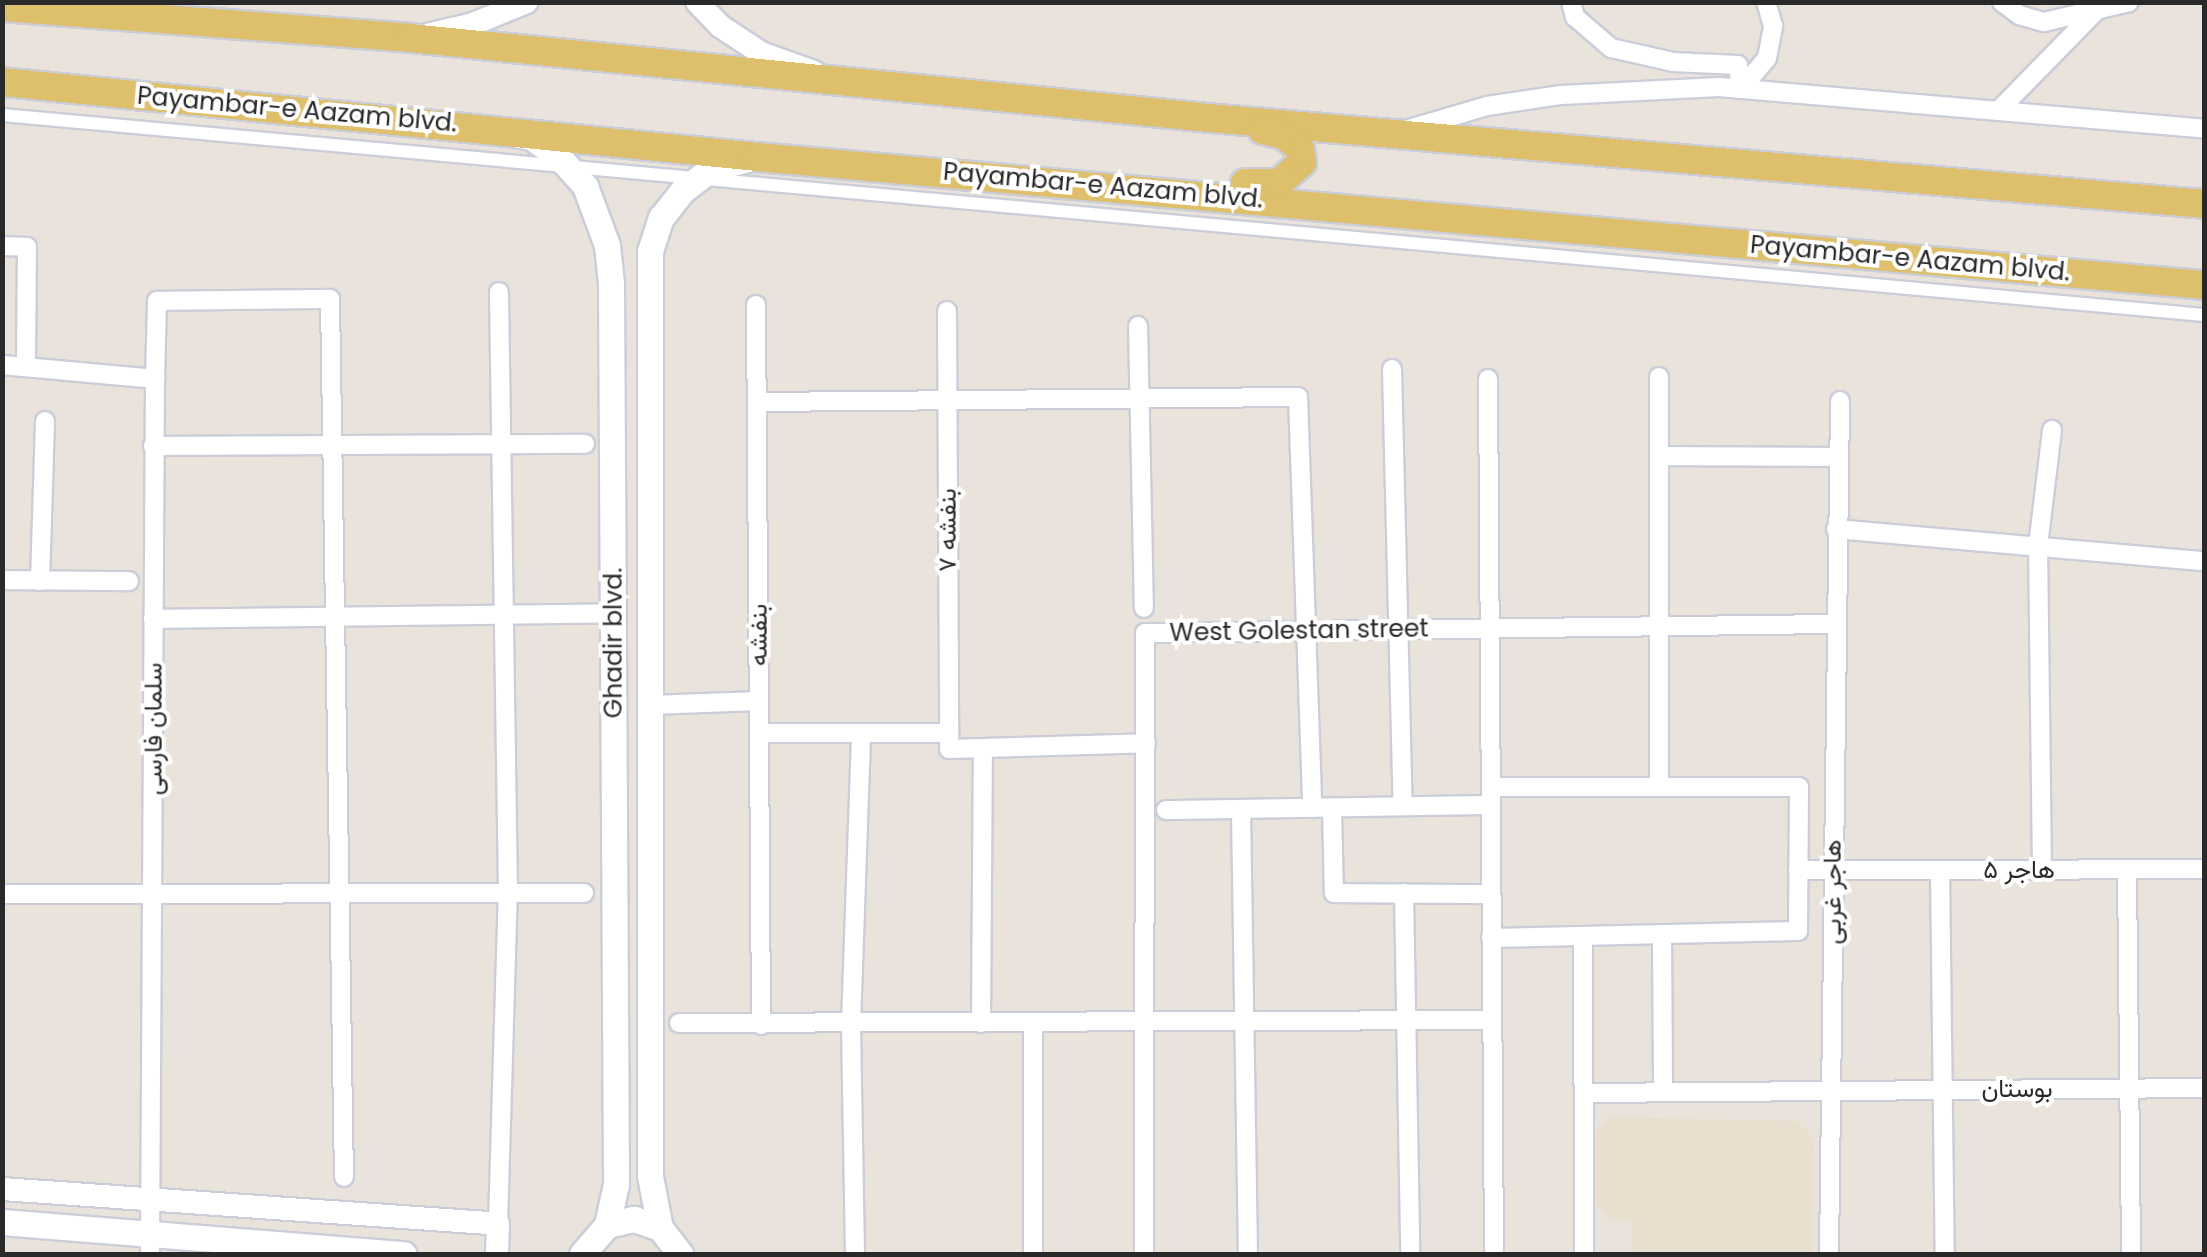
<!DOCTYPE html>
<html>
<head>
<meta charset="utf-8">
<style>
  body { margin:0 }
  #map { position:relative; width:2207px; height:1257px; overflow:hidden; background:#e9e3dc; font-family:Poppins,Vazirmatn,sans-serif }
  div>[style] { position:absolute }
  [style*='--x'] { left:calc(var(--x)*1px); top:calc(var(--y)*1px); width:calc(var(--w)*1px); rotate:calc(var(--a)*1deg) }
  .education>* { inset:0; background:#e9dfce }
  .roads { filter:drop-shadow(2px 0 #cbced9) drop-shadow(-2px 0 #cbced9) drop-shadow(0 2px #cbced9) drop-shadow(0 -2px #cbced9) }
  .pedestrian>* { height:12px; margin:-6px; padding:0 6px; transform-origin:6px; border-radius:6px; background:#fff }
  .minor>* { height:18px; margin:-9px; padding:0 9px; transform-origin:9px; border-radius:9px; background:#fff }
  .tertiary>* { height:22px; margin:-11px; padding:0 11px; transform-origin:11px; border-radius:11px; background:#fff }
  .secondary>* { height:25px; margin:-12.5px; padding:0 12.5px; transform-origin:12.5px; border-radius:12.5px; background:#fff }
  .primary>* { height:28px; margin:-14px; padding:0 14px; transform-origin:14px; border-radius:14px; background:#debf6c }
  span { translate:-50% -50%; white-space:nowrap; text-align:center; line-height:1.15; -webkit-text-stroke:8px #fff; paint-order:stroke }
  .street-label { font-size:25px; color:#292929 }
  .frame { position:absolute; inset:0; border:5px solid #292929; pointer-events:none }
</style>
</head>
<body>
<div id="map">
  <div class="education">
    <i style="clip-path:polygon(1612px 1117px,1797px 1121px,1813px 1137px,1812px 1254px,1632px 1254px,1631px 1221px,1611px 1219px,1596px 1204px,1596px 1130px)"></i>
  </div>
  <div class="roads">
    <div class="pedestrian">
      <i style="--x:2;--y:115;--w:2211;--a:5.19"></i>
    </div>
    <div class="minor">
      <i style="--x:1571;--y:2;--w:16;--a:75"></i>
      <i style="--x:1575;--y:17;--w:48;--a:40.7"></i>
      <i style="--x:1611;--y:48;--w:64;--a:12.7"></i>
      <i style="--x:1673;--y:62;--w:65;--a:2.6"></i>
      <i style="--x:1738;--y:65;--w:24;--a:83"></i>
      <i style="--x:2002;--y:2;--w:21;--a:37"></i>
      <i style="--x:2019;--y:15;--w:26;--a:16"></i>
      <i style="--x:2044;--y:22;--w:87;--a:-13.2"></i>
      <i style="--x:1741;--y:89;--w:40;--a:-50"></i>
      <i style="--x:1767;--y:58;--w:33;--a:-79"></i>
      <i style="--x:1773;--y:26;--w:25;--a:-106"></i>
      <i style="--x:1998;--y:111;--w:140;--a:-45.6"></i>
      <i style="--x:1406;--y:130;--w:84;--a:-16.5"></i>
      <i style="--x:1487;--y:106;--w:75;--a:-8.5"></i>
      <i style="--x:1561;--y:95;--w:158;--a:-2.9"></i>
      <i style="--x:1719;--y:87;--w:487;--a:4.9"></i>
      <i style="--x:2;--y:246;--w:25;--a:2"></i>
      <i style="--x:27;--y:247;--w:120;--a:90.5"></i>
      <i style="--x:756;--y:305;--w:720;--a:89.6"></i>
      <i style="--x:947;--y:311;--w:438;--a:89.7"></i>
      <i style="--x:949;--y:749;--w:197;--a:-1.7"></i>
      <i style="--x:1138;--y:326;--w:282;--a:88.8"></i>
      <i style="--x:2;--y:365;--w:154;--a:5.2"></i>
      <i style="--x:155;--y:379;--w:875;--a:90.33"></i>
      <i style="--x:1392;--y:369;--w:437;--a:88.6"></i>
      <i style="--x:1659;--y:377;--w:409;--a:90"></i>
      <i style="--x:155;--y:379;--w:78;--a:-88.5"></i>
      <i style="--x:157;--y:301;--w:173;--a:-0.7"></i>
      <i style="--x:330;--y:299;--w:878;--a:89.09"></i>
      <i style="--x:1488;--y:379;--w:875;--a:89.61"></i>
      <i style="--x:757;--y:402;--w:541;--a:-0.53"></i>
      <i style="--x:1298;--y:397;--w:411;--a:88"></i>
      <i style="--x:153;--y:446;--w:432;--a:-0.3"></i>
      <i style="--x:1659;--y:456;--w:179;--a:0.3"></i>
      <i style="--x:1836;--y:529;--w:369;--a:5"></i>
      <i style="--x:2;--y:580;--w:127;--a:0.5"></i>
      <i style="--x:40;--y:581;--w:160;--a:-88.2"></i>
      <i style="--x:153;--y:619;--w:460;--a:-0.7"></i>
      <i style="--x:650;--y:705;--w:109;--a:-2.1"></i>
      <i style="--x:759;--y:733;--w:190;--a:0"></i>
      <i style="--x:1332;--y:808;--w:85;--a:88.7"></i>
      <i style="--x:1334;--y:893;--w:157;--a:0.4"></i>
      <i style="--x:1166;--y:810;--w:325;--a:-0.9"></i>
      <i style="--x:1241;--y:810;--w:444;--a:89.1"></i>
      <i style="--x:1798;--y:870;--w:406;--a:-0.1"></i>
      <i style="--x:1940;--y:870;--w:384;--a:89.3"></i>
      <i style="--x:2042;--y:870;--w:324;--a:-90.7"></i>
      <i style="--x:2038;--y:546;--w:117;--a:-83.1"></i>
      <i style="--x:2127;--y:870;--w:384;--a:89.4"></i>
      <i style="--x:1404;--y:893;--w:361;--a:89"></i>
      <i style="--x:2;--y:894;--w:582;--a:-0.1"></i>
      <i style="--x:1662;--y:936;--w:156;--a:89.6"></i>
      <i style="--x:1491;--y:938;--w:307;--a:-1.3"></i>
      <i style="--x:1798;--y:931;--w:144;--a:-89.6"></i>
      <i style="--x:1799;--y:787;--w:307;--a:180"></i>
      <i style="--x:1583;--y:938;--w:316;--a:89.8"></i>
      <i style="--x:679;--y:1023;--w:813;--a:-0.21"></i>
      <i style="--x:981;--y:1023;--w:275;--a:-89.6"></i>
      <i style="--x:1033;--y:1023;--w:231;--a:90"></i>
      <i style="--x:1585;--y:1093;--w:619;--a:-0.46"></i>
      <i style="--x:498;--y:1224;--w:331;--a:-88.3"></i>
      <i style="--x:508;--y:893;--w:601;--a:-90.86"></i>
      <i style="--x:855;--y:1254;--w:230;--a:-91"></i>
      <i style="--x:851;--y:1024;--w:291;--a:-88"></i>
      <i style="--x:1144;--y:1254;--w:621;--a:-89.91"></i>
      <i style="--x:1145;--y:633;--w:689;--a:-0.75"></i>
      <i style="--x:1829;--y:1254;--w:853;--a:-89.26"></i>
    </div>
    <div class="tertiary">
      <i style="--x:697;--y:2;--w:33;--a:46"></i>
      <i style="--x:720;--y:26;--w:49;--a:33.4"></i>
      <i style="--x:761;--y:53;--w:56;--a:19.7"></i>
      <i style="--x:427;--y:35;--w:47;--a:-13.4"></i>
      <i style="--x:473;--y:24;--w:58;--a:-22.2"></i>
      <i style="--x:2;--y:1189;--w:497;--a:4"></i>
      <i style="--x:498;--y:1224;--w:30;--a:92"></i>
    </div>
    <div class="secondary">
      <i style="--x:519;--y:135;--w:12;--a:9"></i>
      <i style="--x:531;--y:137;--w:36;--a:36"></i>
      <i style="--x:560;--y:158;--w:38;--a:48"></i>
      <i style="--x:585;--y:186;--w:63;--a:69.6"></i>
      <i style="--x:607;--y:245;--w:39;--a:84"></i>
      <i style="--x:611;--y:284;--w:900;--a:89.68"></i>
      <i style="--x:616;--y:1184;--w:42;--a:102.4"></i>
      <i style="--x:2;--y:1222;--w:403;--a:4.6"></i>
      <i style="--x:660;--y:1228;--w:53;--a:-100.9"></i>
      <i style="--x:650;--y:1176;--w:925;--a:-90"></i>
      <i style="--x:650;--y:251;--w:35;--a:-72"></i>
      <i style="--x:661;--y:218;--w:36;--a:-52"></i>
      <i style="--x:683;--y:190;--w:35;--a:-37"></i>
      <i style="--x:711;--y:169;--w:41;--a:-15.4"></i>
      <i style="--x:582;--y:1254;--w:38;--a:-49"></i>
      <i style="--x:607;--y:1225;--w:28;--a:-13"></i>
      <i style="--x:634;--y:1219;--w:28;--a:19"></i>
      <i style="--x:660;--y:1228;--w:33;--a:52"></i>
    </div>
    <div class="primary">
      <i style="--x:2;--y:7;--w:409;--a:4.3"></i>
      <i style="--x:410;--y:38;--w:803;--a:5.72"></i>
      <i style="--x:1209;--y:118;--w:999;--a:4.94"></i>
      <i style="--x:2;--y:82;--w:759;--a:5.67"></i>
      <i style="--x:757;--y:157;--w:1453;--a:5.06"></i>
      <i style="--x:1245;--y:183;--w:34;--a:0"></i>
      <i style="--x:1279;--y:183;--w:31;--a:-42"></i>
      <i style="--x:1302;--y:162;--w:13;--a:-99"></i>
      <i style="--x:1300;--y:149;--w:21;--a:-139"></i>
      <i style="--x:1284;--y:135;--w:22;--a:-167"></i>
    </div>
  </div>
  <div class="street-label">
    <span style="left:297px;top:110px;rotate:5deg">Payambar-e Aazam blvd.</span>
    <span style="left:1103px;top:186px;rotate:5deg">Payambar-e Aazam blvd.</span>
    <span style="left:1910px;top:259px;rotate:5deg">Payambar-e Aazam blvd.</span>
    <span style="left:948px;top:530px;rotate:-90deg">بنفشه ۷</span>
    <span style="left:1299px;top:631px;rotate:-1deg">West Golestan street</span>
    <span style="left:759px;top:635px;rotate:-90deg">بنفشه</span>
    <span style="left:614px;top:643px;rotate:-90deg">Ghadir blvd.</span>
    <span style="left:154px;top:729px;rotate:-90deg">سلمان فارسی</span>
    <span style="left:2019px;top:870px">هاجر ۵</span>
    <span style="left:1833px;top:892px;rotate:-90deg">هاجر غربی</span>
    <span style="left:2017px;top:1089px">بوستان</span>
  </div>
  <div class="frame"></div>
</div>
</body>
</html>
